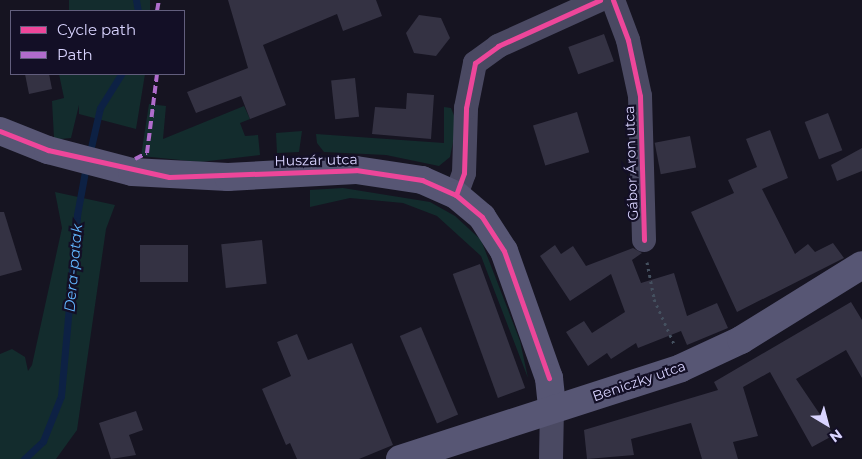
<!DOCTYPE html>
<html>
<head>
<meta charset="utf-8">
<style>
  body { margin:0 }
  #map { position:relative; width:862px; height:459px; overflow:hidden; background:#161421; font-family:Montserrat,sans-serif }
  div>[style] { position:absolute }
  [style*='--x'] { left:calc(var(--x)*1px); top:calc(var(--y)*1px); width:calc(var(--w)*1px); rotate:calc(var(--a)*1deg) }
  .green>* { inset:0; background:#132c2d; transform-origin:0 0 }
  .stream>* { height:7px; margin:-3.5px; padding:0 3.5px; transform-origin:3.5px; border-radius:3.5px; background:#0d2144 }
  .building>* { inset:0; background:#343243; transform-origin:0 0 }
  .path>* { height:3px; margin-top:-1.5px; transform-origin:0; background:repeating-linear-gradient(90deg,#44505f 0 2.5px,transparent 0 6.5px) }
  .street>* { height:24px; margin:-12px; padding:0 12px; transform-origin:12px; border-radius:12px; background:#4a4962 }
  .secondary>* { height:28px; margin:-14px; padding:0 14px; transform-origin:14px; border-radius:14px; background:#575674 }
  .quiet>* { height:4px; margin-top:-2px; transform-origin:0; background:repeating-linear-gradient(90deg,#b06ccc 0 8px,transparent 0 12px) }
  .cycleway>* { height:5px; margin:-2.5px; padding:0 2.5px; transform-origin:2.5px; border-radius:2.5px; background:#ed469a }
  span { translate:-50% -50%; white-space:nowrap; text-align:center; line-height:1.15; -webkit-text-stroke:4.5px #130f26; paint-order:stroke }
  .street-label { font-size:14px; color:#d9d4ff }
  .water-label { font-size:15px; color:#62b6ff; font-style:italic }
  .legend { position:absolute; left:10px; top:10px; width:175px; height:65px; box-sizing:border-box; background:#130f26; border:1px solid #625e7d; margin:0; padding:6px 9px; list-style:none; font-size:15px; color:#d9d4ff }
  .legend li { display:flex; align-items:center; gap:10px; height:25px }
  .legend b { width:25px; border:1px solid #625e7d }
  .north { position:absolute; left:802px; top:399px; width:50px; height:50px; -webkit-text-stroke:4px #130f26; paint-order:stroke; rotate:143deg; font-size:14px; font-weight:700; line-height:20px; text-align:center; color:#d9d4ff }
  .north::after { content:''; display:block; margin:auto; width:18px; height:22px; background:#d9d4ff; clip-path:polygon(50% 0,100% 100%,50% 72%,0 100%) }
</style>
</head>
<body>
<div id="map">
  <div class="green">
    <i style="left:69px;top:0;width:81px;height:14px"></i>
    <i style="clip-path:polygon(59px 74px,145px 74px,136px 129px,79px 114px,79px 105px,71px 138px,49px 140px,54px 138px,52px 101px,64px 98px)"></i>
    <i style="clip-path:polygon(149px 104px,166px 106px,163px 139px,244px 106px,250px 119px,240px 123px,245px 136px,258px 135px,260px 155px,200px 162px,141px 156px)"></i>
    <i style="clip-path:polygon(444px 107px,451px 108px,455px 118px,454px 137px,450px 157px,439px 166px,386px 155px,324px 152px,317px 143px,316px 134px,444px 143px)"></i>
    <i style="clip-path:polygon(302px 131px,299px 152px,277px 153px,276px 133px)"></i>
    <i style="clip-path:polygon(343px 188px,430px 202px,455px 216px,481px 240px,520px 341px,528px 378px,481px 256px,437px 216px,403px 203px,350px 198px,310px 207px,310px 190px)"></i>
    <i style="clip-path:polygon(55px 192px,115px 205px,106px 229px,77px 430px,56px 459px,0 459px,0 354px,12px 349px,25px 357px,28px 371px,32px 365px,62px 228px)"></i>
  </div>
  <div class="stream">
    <i style="--x:136;--y:0;--w:11;--a:80"></i>
    <i style="--x:89;--y:156;--w:49;--a:-77.1"></i>
    <i style="--x:100;--y:108;--w:40;--a:-58"></i>
    <i style="--x:24;--y:459;--w:26;--a:-43"></i>
    <i style="--x:43;--y:441;--w:48;--a:-68.2"></i>
    <i style="--x:61;--y:396;--w:182;--a:-84.9"></i>
    <i style="--x:77;--y:215;--w:50;--a:-79.6"></i>
  </div>
  <div class="building">
    <i style="clip-path:polygon(228px 0,376px 0,382px 16px,343px 31px,337px 14px,263px 45px,286px 105px,250px 119px,241px 96px,196px 113px,187px 92px,248px 68px)"></i>
    <i style="clip-path:polygon(419px 15px,441px 18px,450px 38px,436px 56px,414px 53px,406px 33px)"></i>
    <i style="left:604px;top:34px;width:29px;height:38px;rotate:70deg"></i>
    <i style="clip-path:polygon(25px 74px,49px 74px,52px 89px,29px 94px)"></i>
    <i style="left:355px;top:78px;width:39px;height:24px;rotate:84deg"></i>
    <i style="clip-path:polygon(407px 93px,434px 95px,431px 139px,372px 134px,375px 107px,406px 109px)"></i>
    <i style="left:577px;top:112px;width:42px;height:46px;rotate:73deg"></i>
    <i style="left:828px;top:113px;width:40px;height:25px;rotate:69deg"></i>
    <i style="clip-path:polygon(770px 130px,788px 178px,762px 189px,795px 254px,808px 244px,815px 252px,833px 243px,844px 258px,737px 312px,691px 212px,734px 193px,728px 180px,757px 167px,746px 139px)"></i>
    <i style="left:690px;top:136px;width:32px;height:36px;rotate:79deg"></i>
    <i style="clip-path:polygon(862px 148px,862px 171px,837px 181px,831px 165px)"></i>
    <i style="clip-path:polygon(0 212px,4px 212px,22px 270px,0 276px)"></i>
    <i style="left:262px;top:240px;width:44px;height:41px;rotate:84deg"></i>
    <i style="left:140px;top:245px;width:48px;height:37px"></i>
    <i style="clip-path:polygon(555px 245px,561px 254px,573px 246px,586px 266px,633px 248px,642px 253px,632px 260px,641px 283px,674px 273px,687px 316px,717px 303px,728px 328px,687px 345px,681px 331px,638px 348px,636px 343px,611px 359px,607px 353px,588px 366px,566px 332px,584px 321px,592px 333px,625px 312px,611px 274px,570px 301px,540px 256px)"></i>
    <i style="left:480px;top:264px;width:132px;height:29px;rotate:70deg"></i>
    <i style="clip-path:polygon(851px 302px,862px 320px,862px 378px,846px 350px,796px 379px,834px 435px,812px 447px,770px 372px,743px 387px,758px 436px,733px 442px,738px 459px,702px 459px,691px 423px,631px 439px,634px 455px,587px 459px,584px 430px,718px 390px,714px 382px)"></i>
    <i style="left:421px;top:327px;width:95px;height:23px;rotate:67deg"></i>
    <i style="clip-path:polygon(297px 334px,308px 360px,352px 343px,393px 445px,359px 459px,297px 459px,290px 443px,286px 445px,262px 389px,291px 376px,277px 342px)"></i>
    <i style="clip-path:polygon(136px 411px,143px 430px,129px 435px,136px 455px,111px 459px,99px 423px)"></i>
  </div>
  <div class="path">
    <i style="--x:647;--y:262;--w:38;--a:79"></i>
    <i style="--x:654;--y:299;--w:49;--a:66"></i>
  </div>
  <div class="street">
    <i style="--x:613;--y:0;--w:43;--a:69.4"></i>
    <i style="--x:628;--y:40;--w:57;--a:77.9"></i>
    <i style="--x:640;--y:96;--w:144;--a:88.4"></i>
    <i style="--x:456;--y:195;--w:23;--a:-70"></i>
    <i style="--x:464;--y:173;--w:65;--a:-88.2"></i>
    <i style="--x:466;--y:108;--w:46;--a:-78.7"></i>
    <i style="--x:475;--y:63;--w:29;--a:-36"></i>
    <i style="--x:498;--y:46;--w:112;--a:-24.3"></i>
    <i style="--x:551;--y:459;--w:50;--a:-88.9"></i>
  </div>
  <div class="secondary">
    <i style="--x:0;--y:131;--w:52;--a:21.6"></i>
    <i style="--x:48;--y:150;--w:87;--a:14.7"></i>
    <i style="--x:132;--y:172;--w:96;--a:3"></i>
    <i style="--x:228;--y:177;--w:128;--a:-3.1"></i>
    <i style="--x:356;--y:170;--w:67;--a:8.6"></i>
    <i style="--x:422;--y:180;--w:37;--a:24"></i>
    <i style="--x:456;--y:195;--w:34;--a:40"></i>
    <i style="--x:482;--y:217;--w:40;--a:57.1"></i>
    <i style="--x:504;--y:251;--w:135;--a:70.5"></i>
    <i style="--x:549;--y:378;--w:31;--a:84"></i>
    <i style="--x:400;--y:459;--w:295;--a:-17.9"></i>
    <i style="--x:681;--y:368;--w:66;--a:-25"></i>
    <i style="--x:741;--y:340;--w:142;--a:-31.8"></i>
  </div>
  <div class="quiet">
    <i style="--x:157;--y:11;--w:11;--a:-80"></i>
    <i style="--x:135;--y:159;--w:13;--a:-27"></i>
    <i style="--x:147;--y:153;--w:80;--a:-82.8"></i>
  </div>
  <div class="cycleway">
    <i style="--x:613;--y:0;--w:43;--a:69.4"></i>
    <i style="--x:628;--y:40;--w:57;--a:77.9"></i>
    <i style="--x:640;--y:96;--w:144;--a:88.4"></i>
    <i style="--x:0;--y:131;--w:52;--a:21.6"></i>
    <i style="--x:48;--y:150;--w:124;--a:12.6"></i>
    <i style="--x:169;--y:177;--w:187;--a:-2.1"></i>
    <i style="--x:356;--y:170;--w:67;--a:8.6"></i>
    <i style="--x:422;--y:180;--w:37;--a:24"></i>
    <i style="--x:456;--y:195;--w:34;--a:40"></i>
    <i style="--x:482;--y:217;--w:40;--a:57.1"></i>
    <i style="--x:504;--y:251;--w:135;--a:70.5"></i>
    <i style="--x:456;--y:195;--w:23;--a:-70"></i>
    <i style="--x:464;--y:173;--w:65;--a:-88.2"></i>
    <i style="--x:466;--y:108;--w:46;--a:-78.7"></i>
    <i style="--x:475;--y:63;--w:29;--a:-36"></i>
    <i style="--x:498;--y:46;--w:112;--a:-24.3"></i>
  </div>
  <div class="street-label">
    <span style="left:316px;top:160px;rotate:-1deg">Huszár utca</span>
    <span style="left:631px;top:163px;rotate:-92deg">Gábor Áron utca</span>
    <span style="left:639px;top:381px;rotate:-19deg">Beniczky utca</span>
  </div>
  <div class="water-label">
    <span style="left:73px;top:268px;rotate:-85deg">Dera-patak</span>
  </div>
  <ul class="legend">
  <li><b style="height:6px;background:#ed469a"></b>Cycle path</li>
  <li><b style="height:6px;background:#b06ccc"></b>Path</li>
  </ul>
  <div class="north">N</div>
</div>
</body>
</html>
